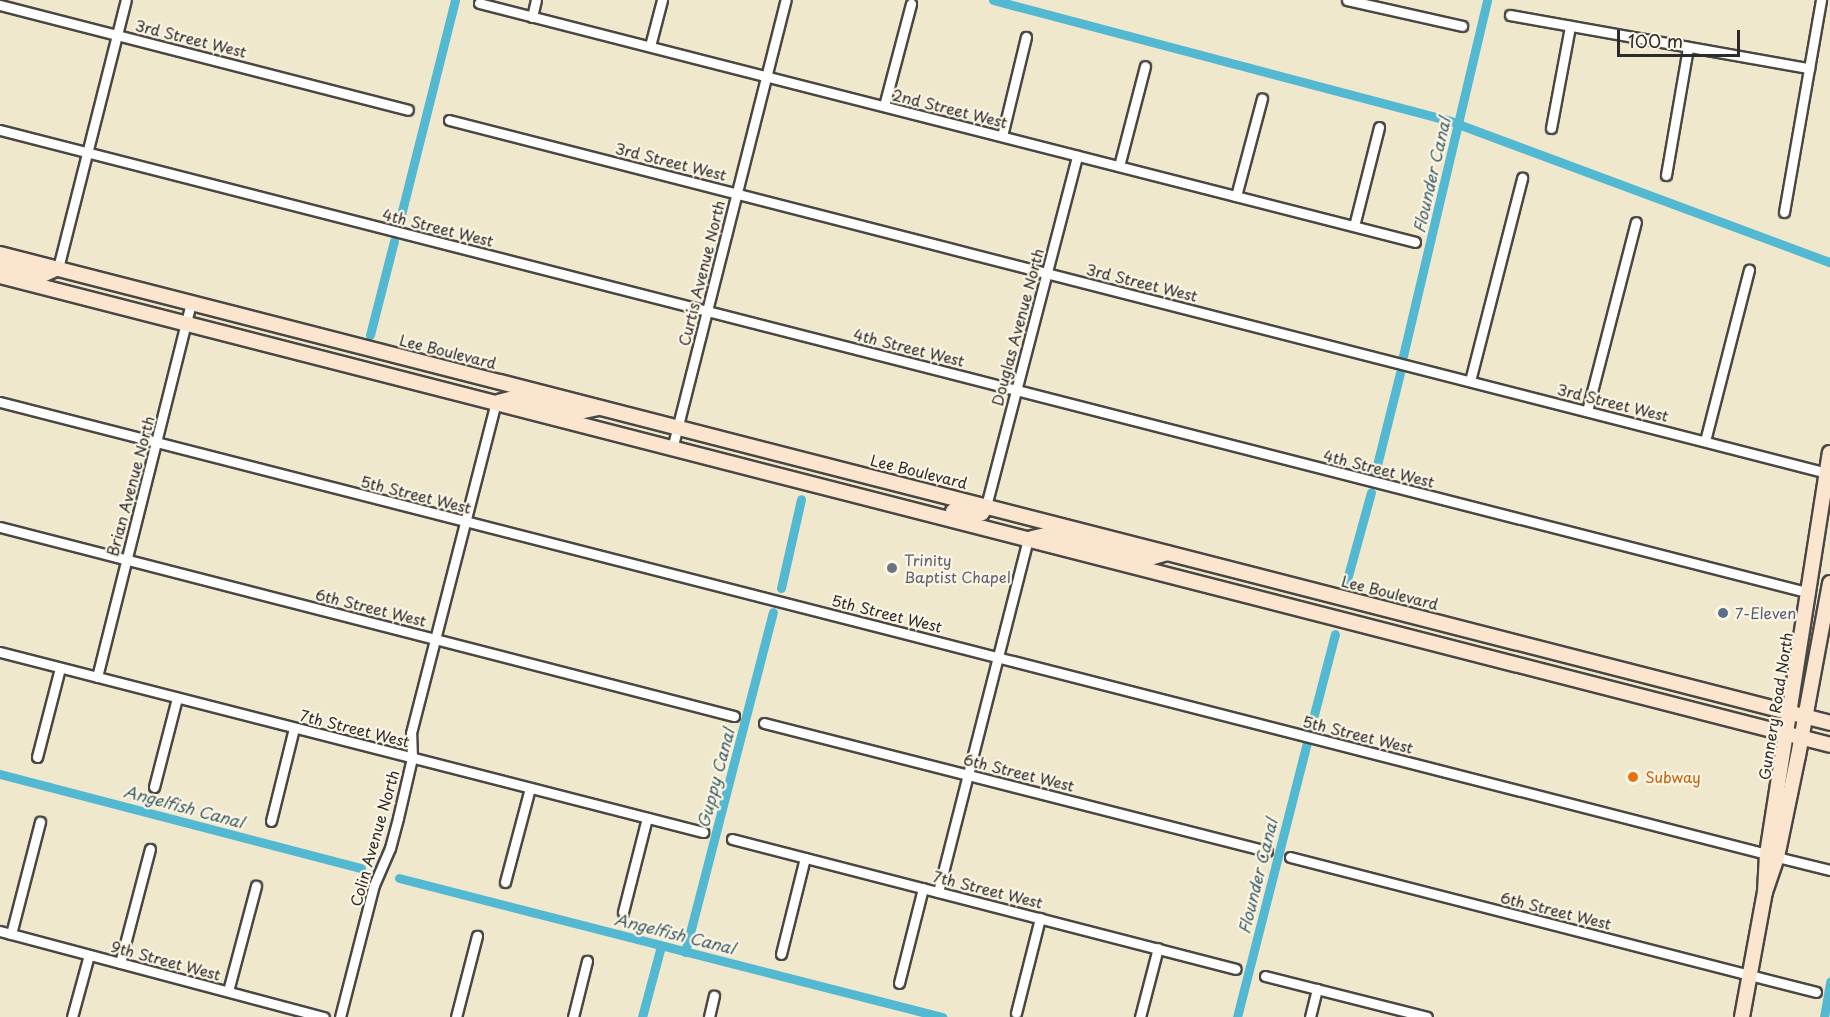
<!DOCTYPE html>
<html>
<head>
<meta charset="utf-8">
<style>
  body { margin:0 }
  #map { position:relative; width:1830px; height:1017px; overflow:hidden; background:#efe8cc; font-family:"Playpen Sans",sans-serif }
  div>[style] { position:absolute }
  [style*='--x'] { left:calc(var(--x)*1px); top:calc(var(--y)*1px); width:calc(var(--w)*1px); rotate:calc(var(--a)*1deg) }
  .canal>* { height:9px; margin:-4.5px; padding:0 4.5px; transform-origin:4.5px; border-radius:4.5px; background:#53b8d1 }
  .roads { filter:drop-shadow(2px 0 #484743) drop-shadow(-2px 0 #484743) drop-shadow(0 2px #484743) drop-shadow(0 -2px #484743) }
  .street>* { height:9px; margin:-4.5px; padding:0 4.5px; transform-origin:4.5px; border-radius:4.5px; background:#fff }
  .secondary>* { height:14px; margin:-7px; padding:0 7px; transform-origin:7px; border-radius:7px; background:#fbe5cf }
  .dots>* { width:16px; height:16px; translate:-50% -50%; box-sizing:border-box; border:3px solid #fcf5e5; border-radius:50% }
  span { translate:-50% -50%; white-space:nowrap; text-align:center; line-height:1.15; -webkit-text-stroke:4.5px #fcf5e5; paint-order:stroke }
  .street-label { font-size:15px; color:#2b2b2b }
  .worship-label { font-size:15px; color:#5b616d }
  .left { translate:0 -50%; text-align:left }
  .service-label { font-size:15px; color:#4e5e75 }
  .food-label { font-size:15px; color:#c56008 }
  .water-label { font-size:16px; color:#395c65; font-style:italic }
  .scale { position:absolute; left:1617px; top:30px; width:123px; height:27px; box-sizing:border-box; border:3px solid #2b2b2b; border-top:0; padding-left:8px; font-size:18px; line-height:21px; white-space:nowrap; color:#2b2b2b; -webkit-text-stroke:4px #fcf5e5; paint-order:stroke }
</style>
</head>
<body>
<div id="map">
  <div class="canal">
    <i style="--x:993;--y:0;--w:473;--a:14.8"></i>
    <i style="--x:1450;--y:121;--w:405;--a:20.4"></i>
    <i style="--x:399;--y:223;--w:230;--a:-75.9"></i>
    <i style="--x:370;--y:335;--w:97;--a:-75.7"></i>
    <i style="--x:1403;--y:356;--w:366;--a:-76.7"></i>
    <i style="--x:1375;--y:473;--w:103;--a:-76"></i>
    <i style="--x:1346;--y:583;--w:94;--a:-74.6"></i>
    <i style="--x:781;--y:588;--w:91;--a:-77.3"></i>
    <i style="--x:1310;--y:730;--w:99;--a:-75.4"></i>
    <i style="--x:0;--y:774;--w:373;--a:14.6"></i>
    <i style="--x:399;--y:878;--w:561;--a:14.36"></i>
    <i style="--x:685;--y:952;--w:351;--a:-75.5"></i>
    <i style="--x:642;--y:1017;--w:73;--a:-75"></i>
    <i style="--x:1237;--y:1017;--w:283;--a:-75.7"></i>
    <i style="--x:1824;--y:1017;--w:36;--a:-80"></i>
  </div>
  <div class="roads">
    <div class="street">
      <i style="--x:1347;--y:0;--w:118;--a:12.7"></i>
      <i style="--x:479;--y:3;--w:966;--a:14.32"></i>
      <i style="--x:0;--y:5;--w:421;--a:14.4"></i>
      <i style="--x:1510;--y:15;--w:304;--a:10.1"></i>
      <i style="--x:532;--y:17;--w:17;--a:-77"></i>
      <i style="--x:650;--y:46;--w:48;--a:-75.4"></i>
      <i style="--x:884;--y:106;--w:106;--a:-75.2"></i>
      <i style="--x:449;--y:120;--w:1422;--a:14.37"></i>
      <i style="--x:1551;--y:128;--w:104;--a:-79.4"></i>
      <i style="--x:0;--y:130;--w:1868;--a:14.35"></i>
      <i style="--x:1002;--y:136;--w:102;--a:-76.4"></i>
      <i style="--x:1119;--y:166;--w:103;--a:-75.4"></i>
      <i style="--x:1666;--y:175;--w:130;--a:-80.2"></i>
      <i style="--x:1236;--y:196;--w:101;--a:-75.1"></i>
      <i style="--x:1784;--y:212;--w:215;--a:-80.1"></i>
      <i style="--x:1354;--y:226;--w:102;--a:-75.8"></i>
      <i style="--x:58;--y:268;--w:276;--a:-75.8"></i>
      <i style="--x:1470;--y:381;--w:210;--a:-75.6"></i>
      <i style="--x:0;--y:402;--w:1824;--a:14.35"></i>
      <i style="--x:1587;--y:411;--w:195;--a:-75.5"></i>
      <i style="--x:1705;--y:441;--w:177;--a:-75.6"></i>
      <i style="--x:672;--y:449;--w:463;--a:-75.8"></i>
      <i style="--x:986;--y:506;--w:362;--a:-75.4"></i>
      <i style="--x:0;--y:527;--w:758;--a:14.44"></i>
      <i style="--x:0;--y:652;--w:726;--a:14.36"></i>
      <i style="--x:97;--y:677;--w:386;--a:-75.9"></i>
      <i style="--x:764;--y:723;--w:519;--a:14.28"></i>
      <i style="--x:37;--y:757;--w:92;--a:-75.5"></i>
      <i style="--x:154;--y:787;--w:92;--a:-75.5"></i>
      <i style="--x:271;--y:821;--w:96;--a:-76.1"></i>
      <i style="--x:732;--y:839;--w:520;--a:14.46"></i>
      <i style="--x:1290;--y:857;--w:543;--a:14.39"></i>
      <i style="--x:1777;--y:857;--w:55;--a:13.8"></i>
      <i style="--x:505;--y:882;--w:97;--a:-75.1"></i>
      <i style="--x:938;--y:892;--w:364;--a:-75.7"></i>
      <i style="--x:623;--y:912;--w:97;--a:-75.7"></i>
      <i style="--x:0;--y:931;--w:335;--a:14.9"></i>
      <i style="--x:11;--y:934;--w:116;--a:-75.5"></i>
      <i style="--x:781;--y:954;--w:99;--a:-76"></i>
      <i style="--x:120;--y:963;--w:118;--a:-75.3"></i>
      <i style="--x:1265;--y:976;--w:167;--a:14.2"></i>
      <i style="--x:899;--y:983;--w:98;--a:-75.8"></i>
      <i style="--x:228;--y:991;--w:109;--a:-75.1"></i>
      <i style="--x:1016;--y:1013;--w:98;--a:-75.8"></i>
      <i style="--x:72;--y:1017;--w:64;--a:-74.7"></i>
      <i style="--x:340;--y:1017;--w:136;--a:-75.6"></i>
      <i style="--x:374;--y:885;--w:40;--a:-66.6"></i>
      <i style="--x:390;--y:848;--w:31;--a:-75"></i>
      <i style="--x:398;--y:818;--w:62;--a:-76.9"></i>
      <i style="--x:412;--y:758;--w:25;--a:-92"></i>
      <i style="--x:411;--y:733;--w:341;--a:-75.6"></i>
      <i style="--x:456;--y:1017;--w:84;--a:-75.5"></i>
      <i style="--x:573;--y:1017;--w:58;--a:-76"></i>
      <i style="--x:709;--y:1017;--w:22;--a:-77"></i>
      <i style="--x:1140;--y:1017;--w:71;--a:-75.4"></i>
      <i style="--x:1310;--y:1017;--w:29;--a:-76"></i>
    </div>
    <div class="secondary">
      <i style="--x:0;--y:254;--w:1889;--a:14.37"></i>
      <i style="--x:0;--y:266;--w:41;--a:14"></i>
      <i style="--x:40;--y:276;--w:20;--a:-24"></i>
      <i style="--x:0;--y:276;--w:1889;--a:14.37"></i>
      <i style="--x:498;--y:402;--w:16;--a:-14"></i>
      <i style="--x:514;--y:398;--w:63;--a:13.8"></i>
      <i style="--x:575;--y:413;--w:24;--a:-12"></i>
      <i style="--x:953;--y:511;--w:19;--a:12"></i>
      <i style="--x:972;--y:515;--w:10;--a:-11"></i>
      <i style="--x:982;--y:513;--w:8;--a:-60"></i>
      <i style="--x:1032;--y:538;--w:18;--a:-13"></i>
      <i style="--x:1050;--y:534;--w:103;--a:13.5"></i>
      <i style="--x:1150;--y:558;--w:18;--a:-16"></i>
      <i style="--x:1765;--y:892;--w:38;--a:-87"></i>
      <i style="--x:1767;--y:854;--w:406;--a:-81.1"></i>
      <i style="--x:1742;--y:1017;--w:127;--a:-79.6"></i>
      <i style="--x:1765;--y:892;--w:37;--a:-71"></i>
      <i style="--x:1777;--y:857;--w:103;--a:-78.3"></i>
      <i style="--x:1798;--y:756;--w:176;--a:-79.5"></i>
    </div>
  </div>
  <div class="dots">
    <i style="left:892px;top:568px;background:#6b7280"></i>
    <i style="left:1723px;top:613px;background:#5c6f8a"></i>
    <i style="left:1633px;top:777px;background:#e8710a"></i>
  </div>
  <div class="street-label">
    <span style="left:191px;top:38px;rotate:14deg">3rd Street West</span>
    <span style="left:950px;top:108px;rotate:14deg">2nd Street West</span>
    <span style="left:671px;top:161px;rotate:14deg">3rd Street West</span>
    <span style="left:438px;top:227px;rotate:14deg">4th Street West</span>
    <span style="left:701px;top:273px;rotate:-76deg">Curtis Avenue North</span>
    <span style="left:1142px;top:282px;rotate:14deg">3rd Street West</span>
    <span style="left:1017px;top:327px;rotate:-75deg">Douglas Avenue North</span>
    <span style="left:909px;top:347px;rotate:14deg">4th Street West</span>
    <span style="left:448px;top:351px;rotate:14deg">Lee Boulevard</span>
    <span style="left:1613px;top:402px;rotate:14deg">3rd Street West</span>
    <span style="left:1379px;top:468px;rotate:14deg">4th Street West</span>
    <span style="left:919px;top:471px;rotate:14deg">Lee Boulevard</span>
    <span style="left:130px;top:486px;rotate:-75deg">Brian Avenue North</span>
    <span style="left:416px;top:494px;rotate:14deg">5th Street West</span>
    <span style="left:1390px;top:592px;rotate:14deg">Lee Boulevard</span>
    <span style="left:371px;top:607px;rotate:14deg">6th Street West</span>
    <span style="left:887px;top:613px;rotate:14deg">5th Street West</span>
    <span style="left:1775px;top:706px;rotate:-81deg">Gunnery Road North</span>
    <span style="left:355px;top:728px;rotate:14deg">7th Street West</span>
    <span style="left:1358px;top:734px;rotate:14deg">5th Street West</span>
    <span style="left:1019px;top:772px;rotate:14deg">6th Street West</span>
    <span style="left:374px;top:838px;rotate:-74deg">Colin Avenue North</span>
    <span style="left:988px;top:889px;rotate:14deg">7th Street West</span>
    <span style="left:1556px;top:910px;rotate:14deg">6th Street West</span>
    <span style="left:166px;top:960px;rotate:15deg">9th Street West</span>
  </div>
  <div class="worship-label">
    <span class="left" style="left:904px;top:568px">Trinity<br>Baptist Chapel</span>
  </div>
  <div class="service-label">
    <span class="left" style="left:1735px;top:613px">7-Eleven</span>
  </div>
  <div class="food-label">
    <span class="left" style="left:1645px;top:777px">Subway</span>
  </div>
  <div class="water-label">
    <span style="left:1431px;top:175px;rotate:-77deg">Flounder Canal</span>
    <span style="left:715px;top:778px;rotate:-75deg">Guppy Canal</span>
    <span style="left:184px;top:806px;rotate:15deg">Angelfish Canal</span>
    <span style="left:1257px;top:876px;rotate:-76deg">Flounder Canal</span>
    <span style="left:675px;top:933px;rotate:14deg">Angelfish Canal</span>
  </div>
  <div class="scale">100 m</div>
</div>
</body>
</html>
